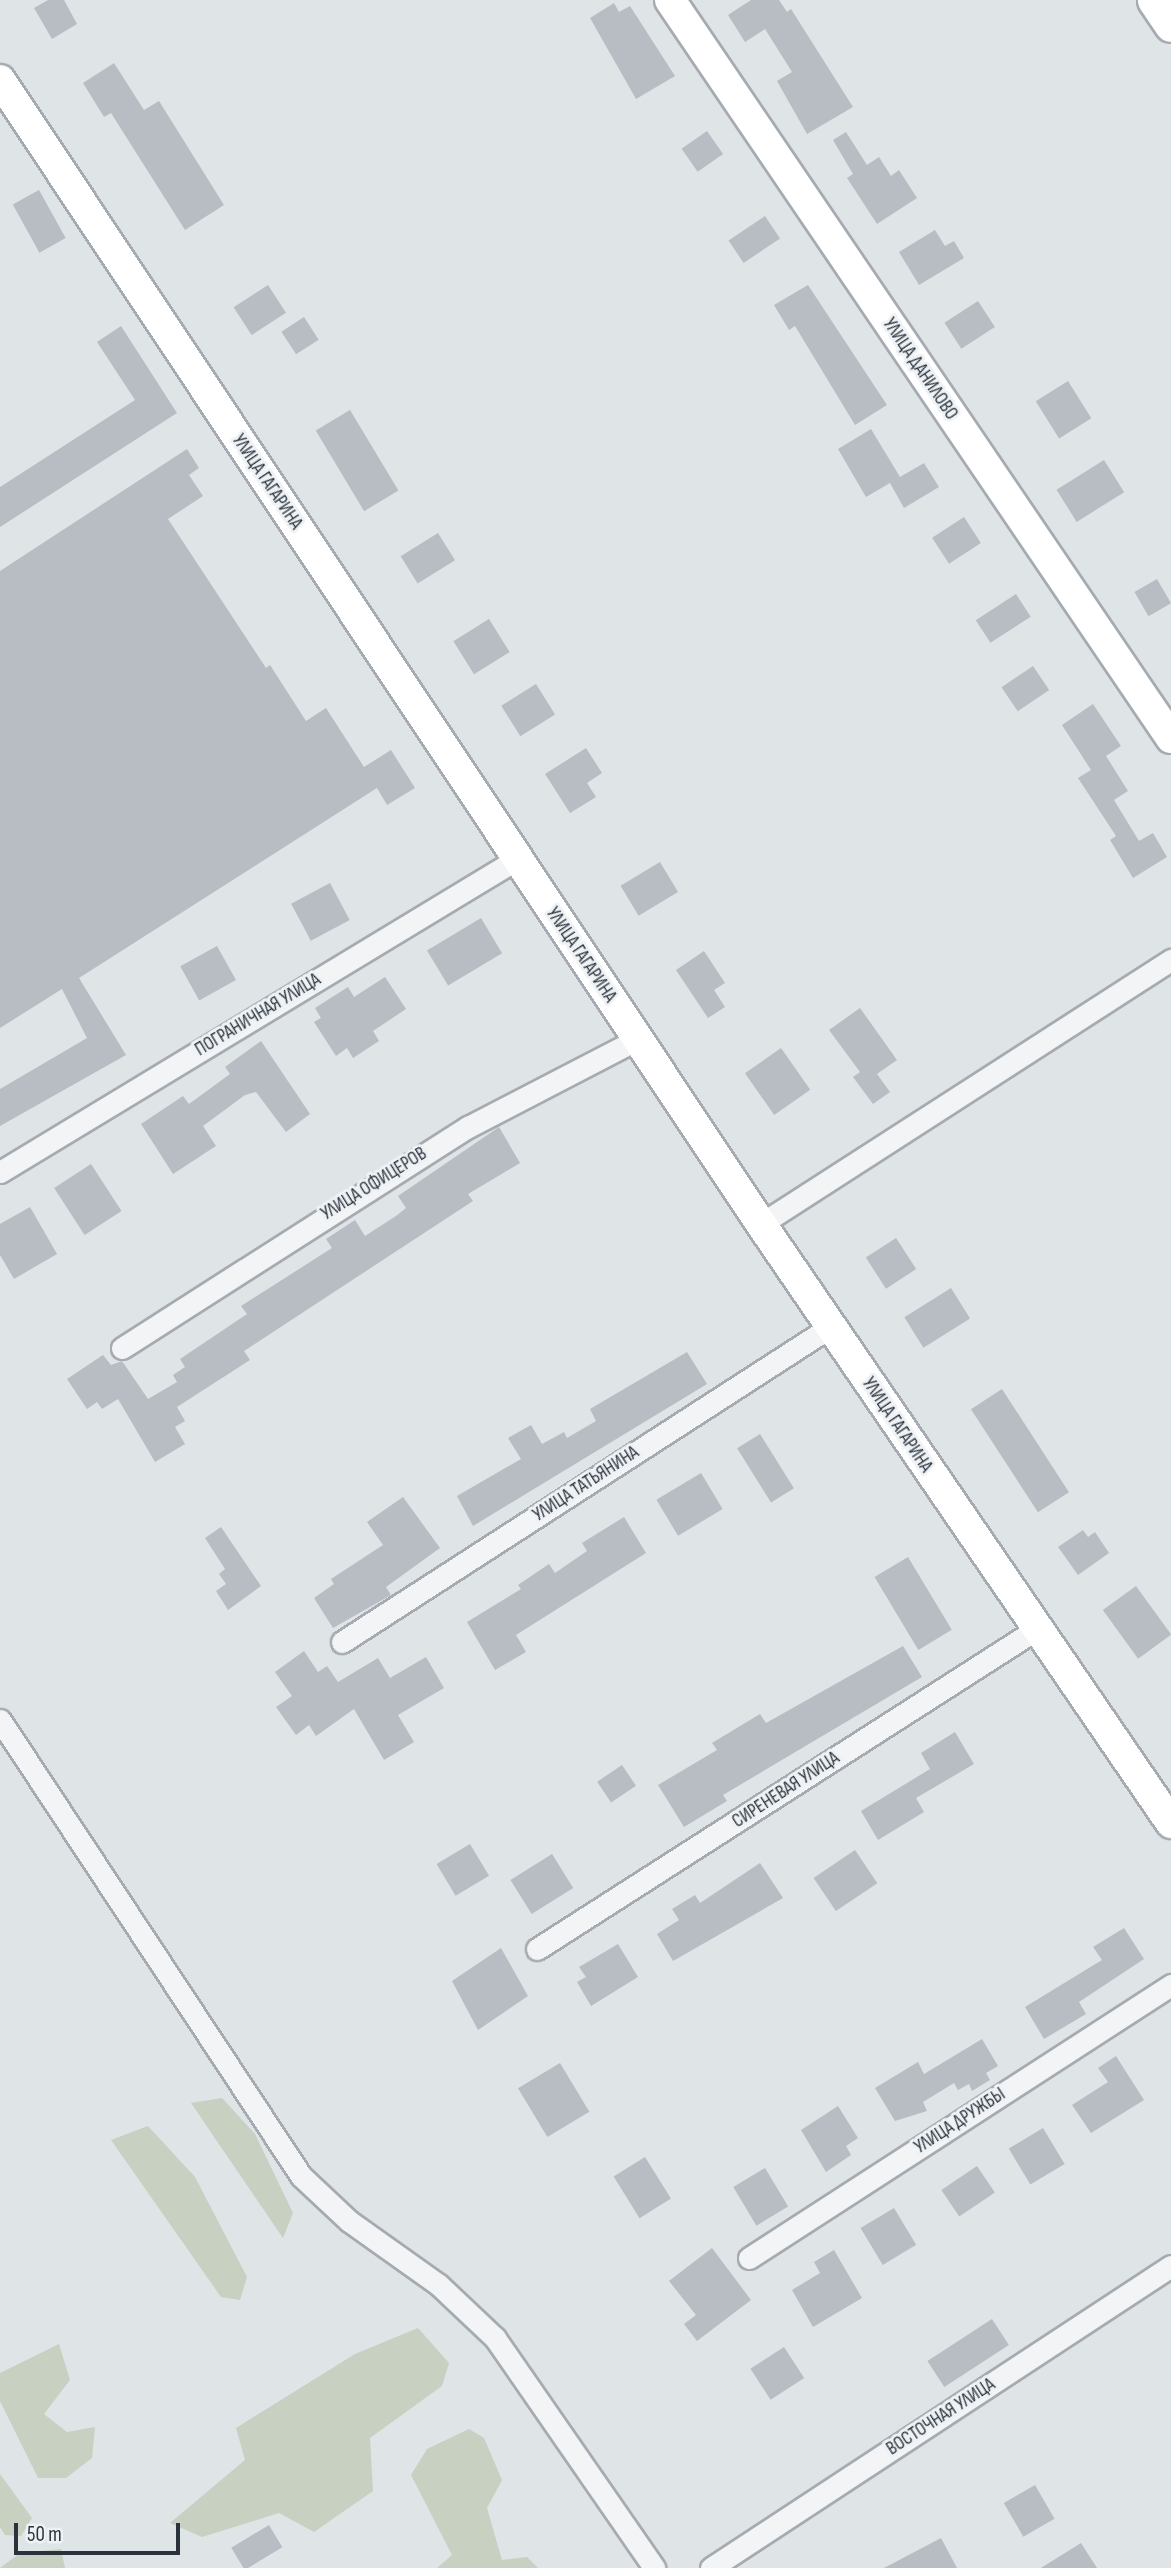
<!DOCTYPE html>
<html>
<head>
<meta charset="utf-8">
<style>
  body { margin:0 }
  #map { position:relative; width:1171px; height:2568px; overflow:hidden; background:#dfe4e7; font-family:"Sofia Sans Condensed",sans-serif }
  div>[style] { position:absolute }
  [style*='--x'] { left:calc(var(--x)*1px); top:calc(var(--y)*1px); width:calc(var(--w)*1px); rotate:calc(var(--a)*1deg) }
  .green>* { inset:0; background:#c7d0c1 }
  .building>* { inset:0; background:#b7bdc3; transform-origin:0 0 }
  .roads { filter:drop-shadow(2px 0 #a5abb1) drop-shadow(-2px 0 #a5abb1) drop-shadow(0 2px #a5abb1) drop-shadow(0 -2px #a5abb1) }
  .street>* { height:21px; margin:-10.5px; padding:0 10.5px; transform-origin:10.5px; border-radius:10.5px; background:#f2f4f6 }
  .secondary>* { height:30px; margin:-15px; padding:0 15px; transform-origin:15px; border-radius:15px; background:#fff }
  .primary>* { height:33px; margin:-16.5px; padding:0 16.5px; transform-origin:16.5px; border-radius:16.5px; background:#fff }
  span { translate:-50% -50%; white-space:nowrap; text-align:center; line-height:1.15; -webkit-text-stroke:6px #eff2f5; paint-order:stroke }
  .street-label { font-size:19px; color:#2a333d }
  .scale { position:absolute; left:14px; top:2523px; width:166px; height:32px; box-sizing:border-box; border:4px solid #2a333d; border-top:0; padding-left:9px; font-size:21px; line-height:24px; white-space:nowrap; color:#2a333d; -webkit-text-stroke:5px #eff2f5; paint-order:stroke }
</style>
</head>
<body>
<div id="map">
  <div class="green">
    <i style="clip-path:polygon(222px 2098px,255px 2134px,293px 2213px,283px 2238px,191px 2103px)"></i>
    <i style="clip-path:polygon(148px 2126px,195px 2177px,247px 2277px,240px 2300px,221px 2297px,111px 2140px)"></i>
    <i style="clip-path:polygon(418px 2328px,449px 2363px,442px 2386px,370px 2438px,373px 2491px,314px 2532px,279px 2513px,202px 2537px,170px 2523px,245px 2460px,236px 2428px,355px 2354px)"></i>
    <i style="clip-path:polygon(59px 2344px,70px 2380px,44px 2414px,67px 2432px,95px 2427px,92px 2458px,66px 2478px,38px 2478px,0 2401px,0 2373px)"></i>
    <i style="clip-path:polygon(469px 2429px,484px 2438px,502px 2480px,487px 2508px,502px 2560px,527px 2557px,538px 2568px,437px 2568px,452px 2555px,411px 2475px,427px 2449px)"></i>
    <i style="clip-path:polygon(0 2474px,32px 2518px,21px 2536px,5px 2535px,0 2527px)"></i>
    <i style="clip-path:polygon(61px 2549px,65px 2568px,0 2568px,20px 2553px)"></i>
  </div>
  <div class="building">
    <i style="clip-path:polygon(48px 0,64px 0,77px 24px,52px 39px,34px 8px)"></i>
    <i style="clip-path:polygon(751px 0,779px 0,787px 12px,791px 9px,853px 107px,807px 134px,777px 81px,792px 72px,765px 29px,745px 42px,728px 15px)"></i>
    <i style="clip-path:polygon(614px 3px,619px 12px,630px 6px,675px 76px,636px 99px,590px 18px)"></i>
    <i style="clip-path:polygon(114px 63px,144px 110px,159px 101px,224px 205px,185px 230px,111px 113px,104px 117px,83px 83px)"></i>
    <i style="left:707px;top:131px;width:28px;height:31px;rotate:55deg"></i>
    <i style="clip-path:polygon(846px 132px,867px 165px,879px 157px,891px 176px,899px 170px,917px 198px,877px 224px,847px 178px,853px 174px,833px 140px)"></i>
    <i style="left:39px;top:190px;width:55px;height:30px;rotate:61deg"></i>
    <i style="left:765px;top:216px;width:27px;height:44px;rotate:56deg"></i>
    <i style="clip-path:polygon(935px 230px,945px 246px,954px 241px,964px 258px,919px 285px,899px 252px)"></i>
    <i style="left:268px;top:285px;width:33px;height:41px;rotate:57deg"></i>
    <i style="clip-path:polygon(808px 285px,887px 405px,855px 425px,795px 326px,789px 330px,774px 305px)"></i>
    <i style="left:978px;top:301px;width:31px;height:40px;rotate:57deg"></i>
    <i style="left:304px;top:317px;width:27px;height:27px;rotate:57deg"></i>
    <i style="clip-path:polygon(121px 326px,177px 413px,0 527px,0 487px,135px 400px,97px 342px)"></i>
    <i style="left:1068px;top:381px;width:44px;height:38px;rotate:58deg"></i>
    <i style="left:350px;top:410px;width:94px;height:40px;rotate:59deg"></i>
    <i style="clip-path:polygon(871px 429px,900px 477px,924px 463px,939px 487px,904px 508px,890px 483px,866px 497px,838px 449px)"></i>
    <i style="clip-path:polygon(187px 449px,199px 468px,189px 475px,203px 496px,168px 519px,266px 668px,270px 665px,306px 721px,326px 708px,364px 767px,391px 750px,415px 788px,387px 805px,377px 788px,79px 978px,126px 1055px,0 1126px,0 1089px,87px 1038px,62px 989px,0 1028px,0 571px)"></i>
    <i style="left:1104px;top:460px;width:38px;height:56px;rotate:58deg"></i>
    <i style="left:964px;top:517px;width:31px;height:38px;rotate:57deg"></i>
    <i style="left:438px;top:533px;width:32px;height:44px;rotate:58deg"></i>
    <i style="left:1157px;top:579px;width:28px;height:26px;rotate:60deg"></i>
    <i style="left:1016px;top:594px;width:27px;height:48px;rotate:57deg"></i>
    <i style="left:489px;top:619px;width:39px;height:42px;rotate:58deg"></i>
    <i style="left:1033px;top:666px;width:29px;height:38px;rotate:56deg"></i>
    <i style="left:536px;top:684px;width:36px;height:41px;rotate:58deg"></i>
    <i style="clip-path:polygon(1093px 704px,1121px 746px,1106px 756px,1128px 791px,1114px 800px,1139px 841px,1153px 833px,1167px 857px,1133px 878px,1110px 840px,1116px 836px,1078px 778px,1091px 770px,1062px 725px)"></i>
    <i style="clip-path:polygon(586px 748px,602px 773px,587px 783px,596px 797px,570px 813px,545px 774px)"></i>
    <i style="left:660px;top:862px;width:35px;height:46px;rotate:59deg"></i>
    <i style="left:330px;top:883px;width:42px;height:44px;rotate:62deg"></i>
    <i style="left:481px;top:918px;width:41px;height:63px;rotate:59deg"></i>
    <i style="left:217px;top:946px;width:39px;height:42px;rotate:61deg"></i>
    <i style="clip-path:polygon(704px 951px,725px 983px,714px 990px,725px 1007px,708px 1018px,676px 970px)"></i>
    <i style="clip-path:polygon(385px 977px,406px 1009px,373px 1031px,379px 1041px,353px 1058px,347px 1048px,336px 1056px,314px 1022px,321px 1018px,315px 1008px,348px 987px,354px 997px)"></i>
    <i style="clip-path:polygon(860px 1008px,897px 1060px,877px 1074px,890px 1092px,873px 1104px,853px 1077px,860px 1072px,829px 1030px)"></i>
    <i style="clip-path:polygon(261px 1041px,310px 1114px,286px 1132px,256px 1092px,245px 1095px,203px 1126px,216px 1146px,173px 1174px,141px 1124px,183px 1096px,189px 1104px,230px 1074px,225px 1067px)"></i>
    <i style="left:781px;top:1048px;width:51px;height:44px;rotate:55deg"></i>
    <i style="clip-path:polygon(499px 1127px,520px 1163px,468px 1194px,473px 1201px,244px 1351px,250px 1360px,177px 1407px,185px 1421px,175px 1427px,185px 1444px,155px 1462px,118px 1399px,102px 1409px,97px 1402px,87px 1409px,67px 1379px,103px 1355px,111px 1365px,122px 1361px,148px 1399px,177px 1382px,173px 1375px,185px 1367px,180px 1359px,247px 1314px,241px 1306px,332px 1248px,326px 1239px,355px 1220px,365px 1236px,396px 1216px,406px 1208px,398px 1196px)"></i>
    <i style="left:91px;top:1164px;width:56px;height:44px;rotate:57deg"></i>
    <i style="clip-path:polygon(30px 1207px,57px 1254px,14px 1279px,0 1255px,0 1224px)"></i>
    <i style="left:896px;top:1238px;width:37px;height:36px;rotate:57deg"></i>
    <i style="left:951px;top:1288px;width:36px;height:55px;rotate:58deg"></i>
    <i style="clip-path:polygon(687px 1352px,707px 1384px,473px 1526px,457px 1496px,521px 1459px,508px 1438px,531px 1425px,542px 1444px,564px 1432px,567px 1438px,596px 1421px,590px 1409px)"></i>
    <i style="left:1002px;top:1389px;width:123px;height:37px;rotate:57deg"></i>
    <i style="left:760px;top:1434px;width:64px;height:27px;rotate:58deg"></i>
    <i style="left:701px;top:1473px;width:42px;height:52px;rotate:59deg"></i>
    <i style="clip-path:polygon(403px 1497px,440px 1548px,386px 1587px,391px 1595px,333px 1628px,314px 1598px,334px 1584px,331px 1579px,383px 1545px,367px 1522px)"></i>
    <i style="clip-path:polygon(624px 1517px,646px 1553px,516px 1635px,526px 1652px,495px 1670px,467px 1622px,521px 1589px,518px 1585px,549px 1564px,555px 1573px,587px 1551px,582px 1543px)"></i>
    <i style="clip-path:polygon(221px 1527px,261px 1586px,228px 1610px,216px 1591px,226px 1584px,219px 1574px,225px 1569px,205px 1538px)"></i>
    <i style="clip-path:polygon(1083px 1530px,1088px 1537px,1095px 1532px,1109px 1553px,1078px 1575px,1058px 1547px)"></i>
    <i style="left:908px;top:1557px;width:85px;height:39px;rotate:59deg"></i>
    <i style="left:1136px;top:1586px;width:60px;height:41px;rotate:54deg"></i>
    <i style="clip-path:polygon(903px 1646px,922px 1677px,723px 1795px,727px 1801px,684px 1827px,658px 1785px,717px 1750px,712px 1743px,760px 1714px,766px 1723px)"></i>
    <i style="clip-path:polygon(304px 1651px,318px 1672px,327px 1666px,338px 1682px,378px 1658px,390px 1678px,426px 1657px,444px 1688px,398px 1715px,414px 1742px,384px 1760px,354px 1709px,316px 1736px,309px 1725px,296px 1735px,276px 1707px,292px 1696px,275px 1672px)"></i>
    <i style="clip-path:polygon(955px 1732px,974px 1764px,916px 1798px,924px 1812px,878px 1840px,861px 1811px,930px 1769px,921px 1753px)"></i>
    <i style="left:622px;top:1765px;width:25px;height:30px;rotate:56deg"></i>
    <i style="left:470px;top:1844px;width:37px;height:39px;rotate:59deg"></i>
    <i style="left:855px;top:1850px;width:40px;height:50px;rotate:56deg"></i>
    <i style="left:552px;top:1854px;width:40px;height:49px;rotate:58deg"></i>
    <i style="clip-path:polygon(760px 1863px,783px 1898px,673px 1961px,657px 1934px,679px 1920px,672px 1909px,695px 1895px,700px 1903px)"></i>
    <i style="clip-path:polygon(1124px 1928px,1144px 1959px,1079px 2002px,1086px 2014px,1044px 2039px,1025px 2007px,1102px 1960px,1093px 1947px)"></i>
    <i style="clip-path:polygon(618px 1944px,638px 1977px,591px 2006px,577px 1982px,586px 1977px,579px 1967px)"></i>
    <i style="clip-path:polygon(501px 1948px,528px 1996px,478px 2030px,452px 1981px)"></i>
    <i style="clip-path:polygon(982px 2039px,998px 2066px,986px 2073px,990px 2080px,972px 2091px,969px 2084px,958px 2090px,954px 2083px,923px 2102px,927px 2111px,895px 2121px,875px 2088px,918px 2062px,924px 2074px)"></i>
    <i style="clip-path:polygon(1116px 2056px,1144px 2100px,1091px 2133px,1072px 2105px,1108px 2082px,1098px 2068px)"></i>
    <i style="left:560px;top:2063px;width:57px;height:49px;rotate:59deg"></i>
    <i style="clip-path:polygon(838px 2106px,858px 2138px,846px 2146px,851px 2155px,826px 2172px,801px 2130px)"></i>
    <i style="left:1043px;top:2128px;width:42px;height:40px;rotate:59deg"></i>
    <i style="left:645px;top:2157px;width:49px;height:37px;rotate:58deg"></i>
    <i style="left:977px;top:2166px;width:32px;height:43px;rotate:56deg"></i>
    <i style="left:765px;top:2168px;width:45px;height:37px;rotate:59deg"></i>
    <i style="left:894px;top:2208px;width:43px;height:39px;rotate:59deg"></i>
    <i style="clip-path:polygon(712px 2248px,751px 2300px,697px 2341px,684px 2324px,696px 2315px,669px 2281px)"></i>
    <i style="clip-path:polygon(834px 2250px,862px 2298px,813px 2327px,792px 2290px,820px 2273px,814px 2262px)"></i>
    <i style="left:992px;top:2319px;width:31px;height:77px;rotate:57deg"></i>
    <i style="left:784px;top:2347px;width:37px;height:40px;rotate:57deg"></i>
    <i style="left:1035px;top:2485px;width:39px;height:36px;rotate:60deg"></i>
    <i style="left:269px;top:2525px;width:26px;height:44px;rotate:59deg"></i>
    <i style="clip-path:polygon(941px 2538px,957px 2568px,884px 2568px)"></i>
    <i style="clip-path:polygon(1081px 2543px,1097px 2568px,1041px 2568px)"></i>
  </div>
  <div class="roads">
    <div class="street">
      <i style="--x:0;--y:1172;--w:604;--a:-31.19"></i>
      <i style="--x:761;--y:1224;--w:488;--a:-32.8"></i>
      <i style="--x:122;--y:1348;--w:411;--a:-32.6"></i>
      <i style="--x:468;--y:1127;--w:191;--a:-27.4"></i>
      <i style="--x:342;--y:1642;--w:581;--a:-32.84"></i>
      <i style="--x:0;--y:1720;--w:546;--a:56.57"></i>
      <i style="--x:301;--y:2176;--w:66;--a:43.2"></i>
      <i style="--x:349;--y:2221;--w:110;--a:35.4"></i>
      <i style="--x:439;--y:2285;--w:77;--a:43.4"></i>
      <i style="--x:495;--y:2338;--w:280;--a:55.3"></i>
      <i style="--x:537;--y:1949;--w:591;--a:-32.64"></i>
      <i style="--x:749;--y:2258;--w:503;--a:-32.9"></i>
      <i style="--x:711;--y:2568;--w:550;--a:-33.29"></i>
    </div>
    <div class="secondary">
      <i style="--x:670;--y:0;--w:892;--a:55.83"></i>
      <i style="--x:0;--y:80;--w:1374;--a:56.37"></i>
      <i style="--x:761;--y:1224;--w:726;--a:55.61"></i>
    </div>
    <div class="primary">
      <i style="--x:1154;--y:0;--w:30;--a:56"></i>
    </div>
  </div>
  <div class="street-label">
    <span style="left:920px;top:369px;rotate:56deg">УЛИЦА ДАНИЛОВО</span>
    <span style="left:267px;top:482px;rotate:56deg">УЛИЦА ГАГАРИНА</span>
    <span style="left:581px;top:955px;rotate:56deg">УЛИЦА ГАГАРИНА</span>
    <span style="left:258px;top:1015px;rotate:-31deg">ПОГРАНИЧНАЯ УЛИЦА</span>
    <span style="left:374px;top:1184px;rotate:-32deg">УЛИЦА ОФИЦЕРОВ</span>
    <span style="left:897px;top:1425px;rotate:56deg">УЛИЦА ГАГАРИНА</span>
    <span style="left:586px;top:1484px;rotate:-33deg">УЛИЦА ТАТЬЯНИНА</span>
    <span style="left:786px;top:1790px;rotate:-33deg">СИРЕНЕВАЯ УЛИЦА</span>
    <span style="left:960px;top:2121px;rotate:-33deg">УЛИЦА ДРУЖБЫ</span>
    <span style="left:941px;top:2417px;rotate:-33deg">ВОСТОЧНАЯ УЛИЦА</span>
  </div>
  <div class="scale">50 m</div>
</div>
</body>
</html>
